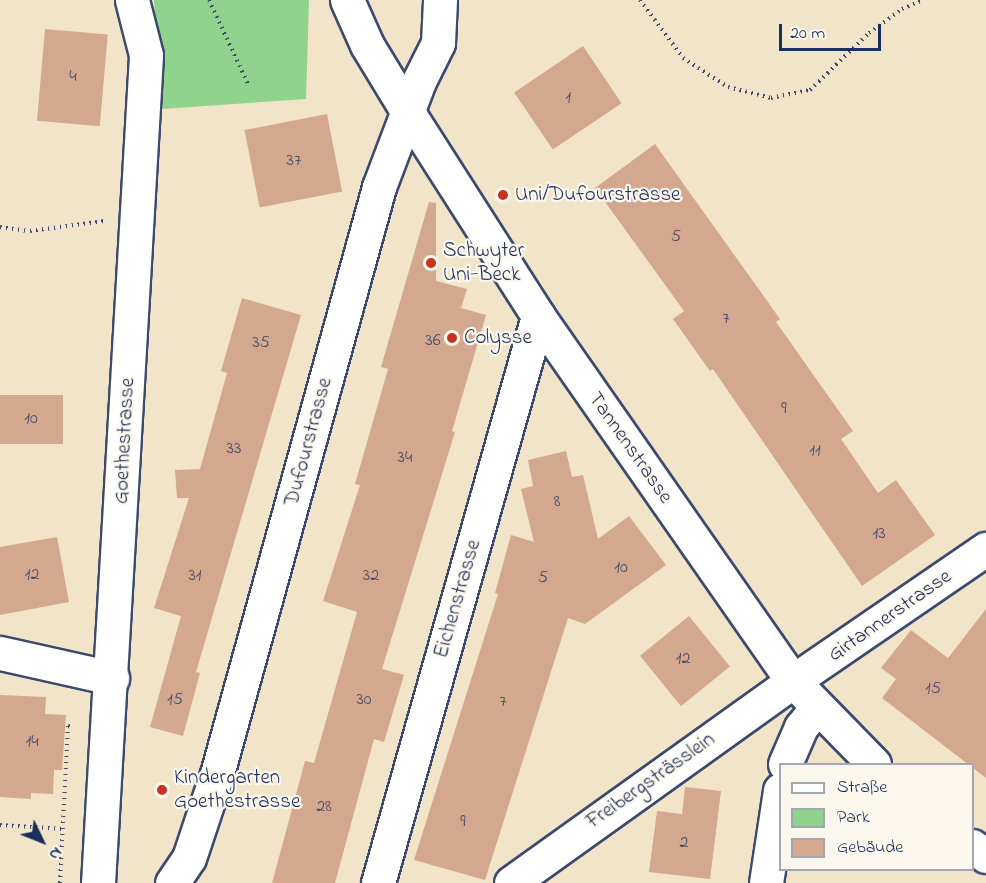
<!DOCTYPE html>
<html>
<head>
<meta charset="utf-8">
<style>
  body { margin:0 }
  #map { position:relative; width:986px; height:883px; overflow:hidden; background:#f2e4c8; font-family:"Indie Flower",sans-serif }
  div>[style] { position:absolute }
  [style*='--x'] { left:calc(var(--x)*1px); top:calc(var(--y)*1px); width:calc(var(--w)*1px); rotate:calc(var(--a)*1deg) }
  .green>* { inset:0; background:#8fd38c }
  .building>* { inset:0; background:#d3a88e; transform-origin:0 0 }
  .path>* { height:4px; margin-top:-2px; transform-origin:0; background:repeating-linear-gradient(90deg,#3b4a6e 0 1.5px,transparent 0 6px) }
  .roads { filter:drop-shadow(2px 0 #3b4a6e) drop-shadow(-2px 0 #3b4a6e) drop-shadow(0 2px #3b4a6e) drop-shadow(0 -2px #3b4a6e) }
  .minor>* { height:33px; margin:-16.5px; padding:0 16.5px; transform-origin:16.5px; border-radius:16.5px; background:#fff }
  .dots>* { width:16px; height:16px; translate:-50% -50%; box-sizing:border-box; border:3px solid #fbf7ec; border-radius:50% }
  span { translate:-50% -50%; white-space:nowrap; text-align:center; line-height:1.15; -webkit-text-stroke:4.5px #fbf7ec; paint-order:stroke }
  .number-label { font-size:18px; color:#494d6a }
  .number-label span { -webkit-text-stroke-width:0 }
  .poi-label { font-size:21px; color:#1b2f5e }
  .left { translate:0 -50%; text-align:left }
  .street-label { font-size:21px; color:#1b2f5e }
  .legend { position:absolute; left:779px; top:763px; width:195px; height:108px; box-sizing:border-box; background:#fbf7ec; border:2px solid #a1a7b3; margin:0; padding:8px 10px; list-style:none; font-size:18px; color:#1b2f5e }
  .legend li { display:flex; align-items:center; gap:12px; height:30px }
  .legend b { width:30px; border:2px solid #a1a7b3 }
  .north { position:absolute; left:12px; top:811px; width:60px; height:60px; -webkit-text-stroke:4px #fbf7ec; paint-order:stroke; rotate:133deg; font-size:16px; font-weight:700; line-height:24px; text-align:center; color:#1b2f5e }
  .north::after { content:''; display:block; margin:auto; width:21px; height:27px; background:#1b2f5e; clip-path:polygon(50% 0,100% 100%,50% 72%,0 100%) }
  .scale { position:absolute; left:779px; top:24px; width:102px; height:27px; box-sizing:border-box; border:3px solid #1b2f5e; border-top:0; padding-left:8px; font-size:18px; line-height:21px; white-space:nowrap; color:#1b2f5e; -webkit-text-stroke:4px #fbf7ec; paint-order:stroke }
</style>
</head>
<body>
<div id="map">
  <div class="green">
    <i style="clip-path:polygon(154px 0,309px 0,306px 99px,162px 109px)"></i>
  </div>
  <div class="building">
    <i style="left:45px;top:29px;width:63px;height:92px;rotate:5deg"></i>
    <i style="left:583px;top:46px;width:69px;height:83px;rotate:56deg"></i>
    <i style="left:327px;top:114px;width:79px;height:84px;rotate:79deg"></i>
    <i style="clip-path:polygon(655px 144px,780px 319px,776px 322px,853px 431px,841px 439px,878px 493px,896px 480px,935px 535px,862px 586px,713px 369px,710px 371px,673px 319px,684px 311px,595px 188px)"></i>
    <i style="clip-path:polygon(429px 202px,436px 203px,436px 281px,467px 289px,461px 308px,486px 315px,452px 431px,455px 432px,382px 669px,404px 675px,384px 742px,374px 739px,335px 883px,272px 883px,305px 761px,314px 763px,357px 612px,323px 601px,360px 485px,355px 484px,388px 369px,381px 367px)"></i>
    <i style="clip-path:polygon(242px 298px,301px 315px,196px 672px,200px 673px,183px 736px,150px 727px,181px 616px,154px 608px,189px 498px,177px 498px,175px 470px,200px 469px,227px 373px,221px 371px)"></i>
    <i style="left:0;top:395px;width:63px;height:49px"></i>
    <i style="clip-path:polygon(566px 451px,572px 477px,583px 475px,598px 539px,629px 516px,666px 565px,585px 624px,568px 618px,485px 880px,414px 860px,498px 594px,495px 593px,511px 535px,534px 542px,521px 489px,533px 486px,528px 460px)"></i>
    <i style="clip-path:polygon(57px 537px,69px 602px,0 615px,0 547px)"></i>
    <i style="clip-path:polygon(986px 609px,986px 778px,882px 698px,896px 679px,881px 668px,911px 630px,948px 658px)"></i>
    <i style="left:689px;top:616px;width:65px;height:63px;rotate:51deg"></i>
    <i style="clip-path:polygon(0 695px,46px 697px,45px 714px,66px 715px,62px 770px,54px 770px,53px 794px,31px 793px,31px 799px,0 797px)"></i>
    <i style="clip-path:polygon(685px 787px,721px 791px,710px 879px,649px 872px,657px 811px,682px 814px)"></i>
  </div>
  <div class="path">
    <i style="--x:209;--y:0;--w:93;--a:65.1"></i>
    <i style="--x:640;--y:0;--w:72;--a:53.4"></i>
    <i style="--x:683;--y:58;--w:54;--a:32.8"></i>
    <i style="--x:728;--y:87;--w:44;--a:14.3"></i>
    <i style="--x:771;--y:98;--w:40;--a:-12"></i>
    <i style="--x:810;--y:90;--w:82;--a:-44"></i>
    <i style="--x:869;--y:33;--w:41;--a:-36"></i>
    <i style="--x:902;--y:9;--w:23;--a:-23"></i>
    <i style="--x:0;--y:227;--w:30;--a:8"></i>
    <i style="--x:30;--y:231;--w:75;--a:-7.7"></i>
    <i style="--x:0;--y:825;--w:63;--a:3.6"></i>
    <i style="--x:60;--y:883;--w:157;--a:-87.1"></i>
    <i style="--x:68;--y:726;--w:4;--a:14"></i>
  </div>
  <div class="roads">
    <div class="minor">
      <i style="--x:347;--y:0;--w:49;--a:66"></i>
      <i style="--x:367;--y:45;--w:81;--a:58.7"></i>
      <i style="--x:409;--y:114;--w:240;--a:57.4"></i>
      <i style="--x:538;--y:316;--w:445;--a:55.1"></i>
      <i style="--x:793;--y:681;--w:116;--a:45.7"></i>
      <i style="--x:0;--y:653;--w:115;--a:12.6"></i>
      <i style="--x:785;--y:764;--w:40;--a:-66.6"></i>
      <i style="--x:801;--y:727;--w:25;--a:-50"></i>
      <i style="--x:972;--y:846;--w:17;--a:36"></i>
      <i style="--x:98;--y:883;--w:829;--a:-86.68"></i>
      <i style="--x:146;--y:55;--w:57;--a:-104.3"></i>
      <i style="--x:172;--y:883;--w:30;--a:-56"></i>
      <i style="--x:189;--y:858;--w:89;--a:-71.6"></i>
      <i style="--x:217;--y:774;--w:609;--a:-74.57"></i>
      <i style="--x:379;--y:187;--w:113;--a:-69.3"></i>
      <i style="--x:419;--y:81;--w:42;--a:-63.4"></i>
      <i style="--x:438;--y:43;--w:43;--a:-87.3"></i>
      <i style="--x:378;--y:883;--w:589;--a:-74.24"></i>
      <i style="--x:511;--y:883;--w:347;--a:-35.6"></i>
      <i style="--x:793;--y:681;--w:234;--a:-34.4"></i>
      <i style="--x:766;--y:883;--w:94;--a:-81.4"></i>
    </div>
  </div>
  <div class="dots">
    <i style="left:503px;top:195px;background:#c8321e"></i>
    <i style="left:431px;top:263px;background:#c8321e"></i>
    <i style="left:452px;top:338px;background:#c8321e"></i>
    <i style="left:162px;top:790px;background:#c8321e"></i>
  </div>
  <div class="number-label">
    <span style="left:73px;top:77px">4</span>
    <span style="left:568px;top:98px">1</span>
    <span style="left:294px;top:161px">37</span>
    <span style="left:676px;top:237px">5</span>
    <span style="left:726px;top:319px">7</span>
    <span style="left:433px;top:341px">36</span>
    <span style="left:261px;top:343px">35</span>
    <span style="left:784px;top:409px">9</span>
    <span style="left:31px;top:419px">10</span>
    <span style="left:234px;top:449px">33</span>
    <span style="left:815px;top:451px">11</span>
    <span style="left:405px;top:458px">34</span>
    <span style="left:557px;top:502px">8</span>
    <span style="left:879px;top:534px">13</span>
    <span style="left:621px;top:568px">10</span>
    <span style="left:32px;top:575px">12</span>
    <span style="left:195px;top:576px">31</span>
    <span style="left:371px;top:576px">32</span>
    <span style="left:543px;top:578px">5</span>
    <span style="left:683px;top:659px">12</span>
    <span style="left:933px;top:689px">15</span>
    <span style="left:175px;top:700px">15</span>
    <span style="left:364px;top:700px">30</span>
    <span style="left:503px;top:702px">7</span>
    <span style="left:32px;top:742px">14</span>
    <span style="left:324px;top:807px">28</span>
    <span style="left:463px;top:822px">9</span>
    <span style="left:684px;top:843px">2</span>
  </div>
  <div class="poi-label">
    <span class="left" style="left:515px;top:195px">Uni/Dufourstrasse</span>
    <span class="left" style="left:443px;top:263px">Schwyter<br>Uni-Beck</span>
    <span class="left" style="left:464px;top:338px">Colysse</span>
    <span class="left" style="left:174px;top:790px">Kindergarten<br>Goethestrasse</span>
  </div>
  <div class="street-label">
    <span style="left:125px;top:441px;rotate:-87deg">Goethestrasse</span>
    <span style="left:309px;top:442px;rotate:-75deg">Dufourstrasse</span>
    <span style="left:630px;top:448px;rotate:55deg">Tannenstrasse</span>
    <span style="left:458px;top:599px;rotate:-74deg">Eichenstrasse</span>
    <span style="left:890px;top:616px;rotate:-35deg">Girtannerstrasse</span>
    <span style="left:651px;top:781px;rotate:-35deg">Freibergsträsslein</span>
  </div>
  <ul class="legend">
  <li><b style="height:8px;background:#fff"></b>Straße</li>
  <li><b style="height:16px;background:#8fd38c"></b>Park</li>
  <li><b style="height:16px;background:#d3a88e"></b>Gebäude</li>
  </ul>
  <div class="north">N</div>
  <div class="scale">20 m</div>
</div>
</body>
</html>
